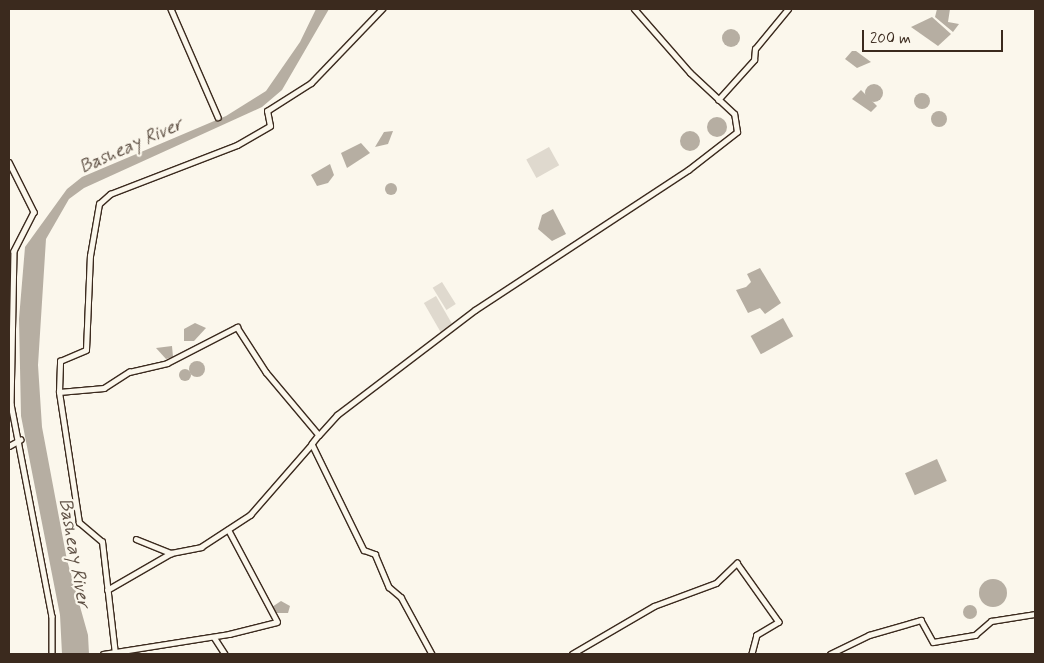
<!DOCTYPE html>
<html>
<head>
<meta charset="utf-8">
<style>
  body { margin:0 }
  #map { position:relative; width:1044px; height:663px; overflow:hidden; background:#fbf7ec; font-family:Mynerve,sans-serif }
  div>[style] { position:absolute }
  [style*='--x'] { left:calc(var(--x)*1px); top:calc(var(--y)*1px); width:calc(var(--w)*1px); rotate:calc(var(--a)*1deg) }
  .green>* { inset:0; background:#dfd9ce; transform-origin:0 0 }
  .water>* { inset:0; background:#b6aea2; transform-origin:0 0 }
  .round { border-radius:50% }
  .roads { filter:drop-shadow(1px 0 #3b2a1e) drop-shadow(-1px 0 #3b2a1e) drop-shadow(0 1px #3b2a1e) drop-shadow(0 -1px #3b2a1e) }
  .minor>* { height:4.5px; margin:-2.25px; padding:0 2.25px; transform-origin:2.25px; border-radius:2.25px; background:#fbf7ec }
  span { translate:-50% -50%; white-space:nowrap; text-align:center; line-height:1.15; -webkit-text-stroke:4.5px #fbf7ec; paint-order:stroke }
  .water-label { font-size:19px; color:#605246; font-style:italic }
  .frame { position:absolute; inset:0; border:10px solid #3b2a1e; pointer-events:none }
  .scale { position:absolute; left:862px; top:30px; width:141px; height:22px; box-sizing:border-box; border:2px solid #3b2a1e; border-top:0; padding-left:6px; font-size:15px; line-height:18px; white-space:nowrap; color:#3b2a1e; -webkit-text-stroke:4px #fbf7ec; paint-order:stroke }
</style>
</head>
<body>
<div id="map">
  <div class="green">
    <i style="left:549px;top:147px;width:21px;height:26px;rotate:61deg"></i>
    <i style="left:442px;top:282px;width:26px;height:11px;rotate:58deg"></i>
    <i style="left:436px;top:296px;width:34px;height:14px;rotate:60deg"></i>
  </div>
  <div class="water">
    <i style="clip-path:polygon(316px 9px,329px 9px,282px 90px,262px 107px,84px 188px,69px 199px,46px 239px,38px 365px,42px 427px,67px 560px,88px 635px,89px 654px,62px 654px,60px 615px,21px 416px,19px 319px,25px 247px,67px 189px,82px 177px,226px 116px,266px 91px,300px 42px)"></i>
    <i style="clip-path:polygon(937px 9px,950px 9px,948px 22px,959px 24px,953px 32px,935px 17px)"></i>
    <i style="clip-path:polygon(932px 17px,951px 34px,938px 46px,911px 27px)"></i>
    <i class="round" style="left:722px;top:29px;width:18px;height:18px"></i>
    <i style="clip-path:polygon(852px 51px,856px 51px,871px 62px,857px 68px,845px 59px)"></i>
    <i class="round" style="left:865px;top:84px;width:18px;height:18px"></i>
    <i style="clip-path:polygon(861px 90px,877px 106px,871px 112px,852px 99px)"></i>
    <i class="round" style="left:914px;top:93px;width:16px;height:16px"></i>
    <i class="round" style="left:931px;top:111px;width:16px;height:16px"></i>
    <i class="round" style="left:707px;top:117px;width:20px;height:20px"></i>
    <i style="clip-path:polygon(393px 131px,388px 144px,375px 147px,384px 132px)"></i>
    <i class="round" style="left:680px;top:131px;width:20px;height:20px"></i>
    <i style="clip-path:polygon(361px 143px,370px 153px,347px 168px,341px 153px)"></i>
    <i style="clip-path:polygon(330px 164px,334px 175px,328px 183px,317px 186px,311px 175px)"></i>
    <i class="round" style="left:385px;top:183px;width:12px;height:12px"></i>
    <i style="clip-path:polygon(553px 209px,566px 234px,552px 241px,538px 229px,542px 215px)"></i>
    <i style="clip-path:polygon(760px 268px,781px 303px,765px 314px,760px 308px,748px 313px,736px 290px,746px 287px,751px 282px,747px 274px)"></i>
    <i style="left:783px;top:318px;width:21px;height:37px;rotate:61deg"></i>
    <i style="clip-path:polygon(195px 323px,206px 328px,194px 341px,184px 341px,184px 329px)"></i>
    <i style="clip-path:polygon(172px 346px,173px 357px,166px 359px,156px 348px)"></i>
    <i class="round" style="left:189px;top:361px;width:16px;height:16px"></i>
    <i class="round" style="left:179px;top:369px;width:12px;height:12px"></i>
    <i style="left:937px;top:459px;width:24px;height:35px;rotate:66deg"></i>
    <i class="round" style="left:979px;top:579px;width:28px;height:28px"></i>
    <i style="clip-path:polygon(281px 601px,290px 606px,288px 613px,276px 613px,272px 607px)"></i>
    <i class="round" style="left:963px;top:605px;width:14px;height:14px"></i>
  </div>
  <div class="roads">
    <div class="minor">
      <i style="--x:171;--y:9;--w:118;--a:66.5"></i>
      <i style="--x:718;--y:100;--w:54;--a:-48"></i>
      <i style="--x:754;--y:60;--w:11;--a:-85"></i>
      <i style="--x:755;--y:49;--w:52;--a:-50.5"></i>
      <i style="--x:9;--y:162;--w:56;--a:63.4"></i>
      <i style="--x:34;--y:212;--w:44;--a:117.1"></i>
      <i style="--x:14;--y:251;--w:153;--a:91.1"></i>
      <i style="--x:11;--y:404;--w:216;--a:79.1"></i>
      <i style="--x:52;--y:616;--w:38;--a:90"></i>
      <i style="--x:59;--y:392;--w:45;--a:-5.1"></i>
      <i style="--x:104;--y:388;--w:30;--a:-33"></i>
      <i style="--x:129;--y:372;--w:39;--a:-13"></i>
      <i style="--x:167;--y:363;--w:79;--a:-27.2"></i>
      <i style="--x:237;--y:327;--w:54;--a:57.2"></i>
      <i style="--x:266;--y:372;--w:82;--a:49.9"></i>
      <i style="--x:319;--y:435;--w:11;--a:128"></i>
      <i style="--x:312;--y:444;--w:118;--a:63.9"></i>
      <i style="--x:364;--y:550;--w:12;--a:20"></i>
      <i style="--x:375;--y:554;--w:36;--a:67"></i>
      <i style="--x:389;--y:587;--w:16;--a:40"></i>
      <i style="--x:401;--y:597;--w:65;--a:61.5"></i>
      <i style="--x:319;--y:435;--w:27;--a:-48"></i>
      <i style="--x:337;--y:415;--w:173;--a:-37.3"></i>
      <i style="--x:475;--y:310;--w:255;--a:-33.3"></i>
      <i style="--x:688;--y:170;--w:62;--a:-37.8"></i>
      <i style="--x:737;--y:132;--w:18;--a:-99"></i>
      <i style="--x:734;--y:114;--w:60;--a:-137"></i>
      <i style="--x:690;--y:73;--w:85;--a:-131.2"></i>
      <i style="--x:9;--y:446;--w:13;--a:-29"></i>
      <i style="--x:136;--y:539;--w:38;--a:22"></i>
      <i style="--x:107;--y:590;--w:74;--a:-30"></i>
      <i style="--x:171;--y:553;--w:31;--a:-11"></i>
      <i style="--x:201;--y:547;--w:59;--a:-33.1"></i>
      <i style="--x:250;--y:515;--w:94;--a:-48.9"></i>
      <i style="--x:214;--y:637;--w:20;--a:57"></i>
      <i style="--x:103;--y:654;--w:128;--a:-9"></i>
      <i style="--x:229;--y:634;--w:49;--a:-14"></i>
      <i style="--x:277;--y:622;--w:104;--a:-118"></i>
      <i style="--x:115;--y:654;--w:113;--a:-96.6"></i>
      <i style="--x:102;--y:542;--w:30;--a:-140"></i>
      <i style="--x:79;--y:523;--w:133;--a:-98.7"></i>
      <i style="--x:59;--y:392;--w:31;--a:-88"></i>
      <i style="--x:60;--y:361;--w:28;--a:-23"></i>
      <i style="--x:86;--y:350;--w:94;--a:-87.6"></i>
      <i style="--x:90;--y:256;--w:53;--a:-80.2"></i>
      <i style="--x:99;--y:204;--w:15;--a:-42"></i>
      <i style="--x:110;--y:194;--w:136;--a:-21.1"></i>
      <i style="--x:237;--y:145;--w:38;--a:-30"></i>
      <i style="--x:270;--y:126;--w:15;--a:-101"></i>
      <i style="--x:267;--y:111;--w:52;--a:-32.5"></i>
      <i style="--x:311;--y:83;--w:103;--a:-46.2"></i>
      <i style="--x:572;--y:654;--w:95;--a:-30.3"></i>
      <i style="--x:654;--y:606;--w:66;--a:-20.4"></i>
      <i style="--x:716;--y:583;--w:29;--a:-44"></i>
      <i style="--x:737;--y:563;--w:72;--a:54.6"></i>
      <i style="--x:779;--y:622;--w:26;--a:149"></i>
      <i style="--x:757;--y:635;--w:20;--a:105"></i>
      <i style="--x:830;--y:654;--w:43;--a:-26"></i>
      <i style="--x:869;--y:635;--w:54;--a:-16.1"></i>
      <i style="--x:921;--y:620;--w:25;--a:61"></i>
      <i style="--x:933;--y:642;--w:43;--a:-9.5"></i>
      <i style="--x:975;--y:635;--w:21;--a:-41"></i>
      <i style="--x:991;--y:621;--w:45;--a:-9"></i>
    </div>
  </div>
  <div class="water-label">
    <span style="left:131px;top:146px;rotate:-24deg">Basheay River</span>
    <span style="left:74px;top:553px;rotate:80deg">Basheay River</span>
  </div>
  <div class="frame"></div>
  <div class="scale">200 m</div>
</div>
</body>
</html>
